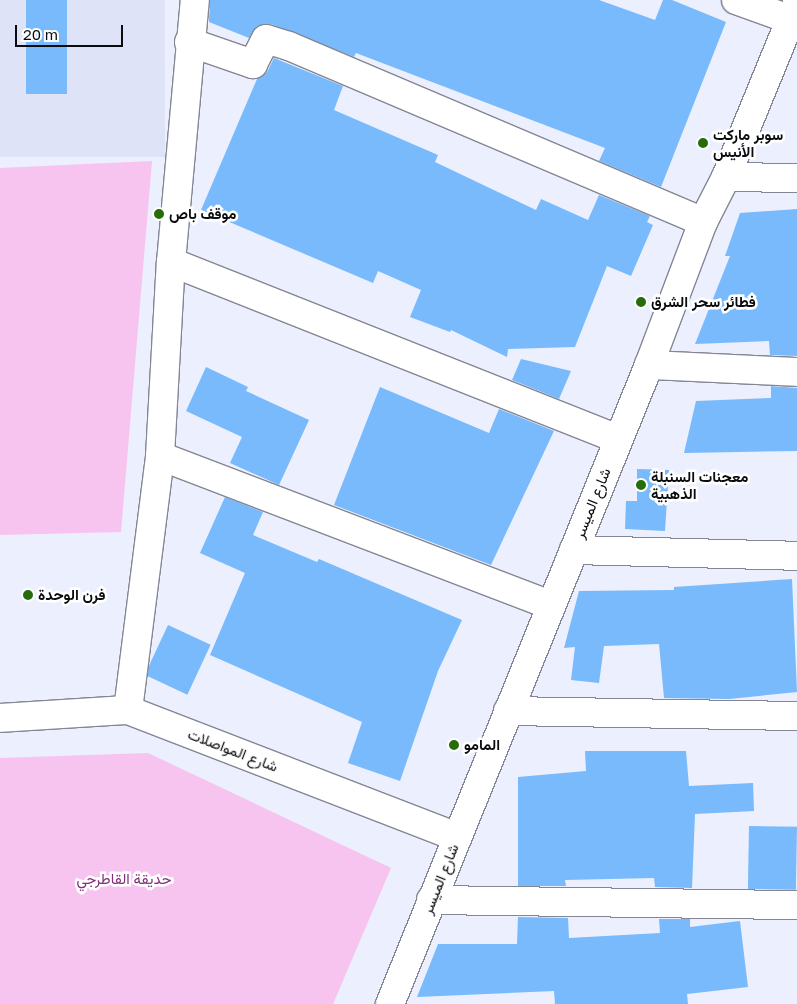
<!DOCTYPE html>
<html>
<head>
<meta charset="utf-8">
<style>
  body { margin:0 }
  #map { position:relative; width:797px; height:1004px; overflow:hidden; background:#eceffd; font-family:"Golos Text",Vazirmatn,sans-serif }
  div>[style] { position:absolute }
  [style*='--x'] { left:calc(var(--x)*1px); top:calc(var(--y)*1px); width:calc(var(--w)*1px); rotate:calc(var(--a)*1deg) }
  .built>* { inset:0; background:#dfe3f7; transform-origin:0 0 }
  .green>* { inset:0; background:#f7c3ef }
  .building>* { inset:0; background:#78bafb; transform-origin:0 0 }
  .roads { filter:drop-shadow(1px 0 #848693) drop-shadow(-1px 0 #848693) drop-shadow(0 1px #848693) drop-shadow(0 -1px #848693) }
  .street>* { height:28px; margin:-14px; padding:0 14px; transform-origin:14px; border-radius:14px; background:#fff }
  .secondary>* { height:28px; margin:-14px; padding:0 14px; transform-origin:14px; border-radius:14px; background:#fff }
  .dots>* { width:14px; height:14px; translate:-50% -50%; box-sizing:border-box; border:2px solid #fff; border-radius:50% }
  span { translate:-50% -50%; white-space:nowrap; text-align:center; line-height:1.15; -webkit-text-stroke:5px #fff; paint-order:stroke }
  .poi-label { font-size:15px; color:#0b0c10; font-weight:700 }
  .left { translate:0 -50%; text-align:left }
  .street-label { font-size:15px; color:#0b0c10 }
  .park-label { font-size:15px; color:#82307b }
  .scale { position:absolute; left:15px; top:25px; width:108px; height:22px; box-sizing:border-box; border:2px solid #0b0c10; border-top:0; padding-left:6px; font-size:15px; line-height:18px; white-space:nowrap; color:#0b0c10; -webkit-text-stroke:4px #fff; paint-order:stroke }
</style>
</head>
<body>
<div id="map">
  <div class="built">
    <i style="left:0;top:0;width:165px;height:157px"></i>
  </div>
  <div class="green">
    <i style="clip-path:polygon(152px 161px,121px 532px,0 535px,0 168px)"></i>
    <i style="clip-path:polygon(148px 753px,391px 868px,333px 1004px,0 1004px,0 758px)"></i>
  </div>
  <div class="building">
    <i style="left:26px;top:0;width:41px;height:94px"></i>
    <i style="clip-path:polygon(210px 0,599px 0,655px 20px,663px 0,672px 0,726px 22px,661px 187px,599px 161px,605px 148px,356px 53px,354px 57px,271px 24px,257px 26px,249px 38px,209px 22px)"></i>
    <i style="clip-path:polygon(274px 58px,343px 86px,334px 110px,438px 155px,435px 162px,536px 210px,541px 199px,588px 220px,599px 195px,650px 216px,647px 222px,653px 225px,631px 276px,607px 266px,575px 347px,508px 349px,507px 357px,451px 330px,450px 332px,410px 317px,421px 290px,378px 271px,373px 283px,201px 210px,257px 79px,267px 72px)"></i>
    <i style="clip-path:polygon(797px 209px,797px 356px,770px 355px,769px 341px,695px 344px,730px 256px,725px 256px,740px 213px)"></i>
    <i style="clip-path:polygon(521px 359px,571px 371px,559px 399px,512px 380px)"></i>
    <i style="clip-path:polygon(206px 367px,248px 387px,246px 391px,309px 420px,279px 485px,230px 463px,242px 437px,186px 411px)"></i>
    <i style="clip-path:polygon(771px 386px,797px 388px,797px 451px,684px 453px,696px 401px,771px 398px)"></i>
    <i style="clip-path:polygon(380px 387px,489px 433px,499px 409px,554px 431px,491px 565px,334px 505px)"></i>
    <i style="clip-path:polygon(637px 469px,669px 470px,665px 531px,625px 529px,626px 501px,637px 501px)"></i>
    <i style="clip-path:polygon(225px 497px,263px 512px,253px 535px,317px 562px,319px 559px,462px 620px,438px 671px,400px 781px,348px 763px,362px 722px,210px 655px,245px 573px,200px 553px)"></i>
    <i style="clip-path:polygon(792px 579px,797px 692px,729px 699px,664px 698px,659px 644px,604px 646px,599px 683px,571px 680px,575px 647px,564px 648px,579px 591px,674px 590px,674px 587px)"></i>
    <i style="left:168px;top:625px;width:47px;height:55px;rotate:25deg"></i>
    <i style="clip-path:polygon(585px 751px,686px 751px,689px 786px,753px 783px,754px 811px,695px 814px,692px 888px,655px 887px,654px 878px,565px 880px,566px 886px,518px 886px,518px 777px,586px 771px)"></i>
    <i style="left:749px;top:826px;width:48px;height:63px;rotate:1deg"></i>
    <i style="clip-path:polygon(518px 917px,568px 918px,569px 938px,660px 933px,659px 919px,690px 919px,690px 927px,740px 921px,748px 987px,687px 994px,688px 1004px,555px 1004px,554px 991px,417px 997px,438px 944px,517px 944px)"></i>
  </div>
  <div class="roads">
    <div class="street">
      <i style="--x:736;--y:0;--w:65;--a:19.8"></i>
      <i style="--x:189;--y:42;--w:68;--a:19"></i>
      <i style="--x:253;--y:64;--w:28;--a:-63"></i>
      <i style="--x:266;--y:39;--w:24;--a:17"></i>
      <i style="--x:289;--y:46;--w:450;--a:23"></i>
      <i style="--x:726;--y:177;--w:71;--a:0.8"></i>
      <i style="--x:171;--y:262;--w:480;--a:21.6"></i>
      <i style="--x:649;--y:365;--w:148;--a:2.7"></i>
      <i style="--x:160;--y:456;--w:418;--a:20.9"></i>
      <i style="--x:574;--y:550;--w:223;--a:1.5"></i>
      <i style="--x:128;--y:710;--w:256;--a:-82.8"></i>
      <i style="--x:160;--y:456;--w:194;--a:-86.8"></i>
      <i style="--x:171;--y:262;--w:263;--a:-84.8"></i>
      <i style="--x:508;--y:711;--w:289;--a:1"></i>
      <i style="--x:0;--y:718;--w:128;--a:-3.6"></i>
      <i style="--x:128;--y:710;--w:353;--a:21.1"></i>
      <i style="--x:431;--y:900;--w:366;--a:0.8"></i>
    </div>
    <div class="secondary">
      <i style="--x:390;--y:1004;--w:689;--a:-67.94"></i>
      <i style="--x:649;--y:365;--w:153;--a:-69.3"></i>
      <i style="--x:703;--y:222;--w:51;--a:-62.9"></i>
      <i style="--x:726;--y:177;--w:187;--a:-67.7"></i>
    </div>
  </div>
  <div class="dots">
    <i style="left:703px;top:143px;background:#266d09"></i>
    <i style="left:159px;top:214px;background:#266d09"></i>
    <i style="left:641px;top:302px;background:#266d09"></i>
    <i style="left:641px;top:485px;background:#266d09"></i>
    <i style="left:28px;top:595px;background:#266d09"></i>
    <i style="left:454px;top:745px;background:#266d09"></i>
  </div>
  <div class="poi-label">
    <span class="left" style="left:713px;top:143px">سوبر ماركت<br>الأنيس</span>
    <span class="left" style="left:169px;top:214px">موقف باص</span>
    <span class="left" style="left:651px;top:302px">فطائر سحر الشرق</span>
    <span class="left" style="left:651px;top:485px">معجنات السنبلة<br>الذهبية</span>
    <span class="left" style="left:38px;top:595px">فرن الوحدة</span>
    <span class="left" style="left:464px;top:745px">المامو</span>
  </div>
  <div class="street-label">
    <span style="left:592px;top:503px;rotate:-68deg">شارع الميسر</span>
    <span style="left:233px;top:750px;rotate:21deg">شارع المواصلات</span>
    <span style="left:440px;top:879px;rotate:-68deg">شارع الميسر</span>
  </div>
  <div class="park-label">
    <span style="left:124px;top:879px">حديقة القاطرجي</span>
  </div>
  <div class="scale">20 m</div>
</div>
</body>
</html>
